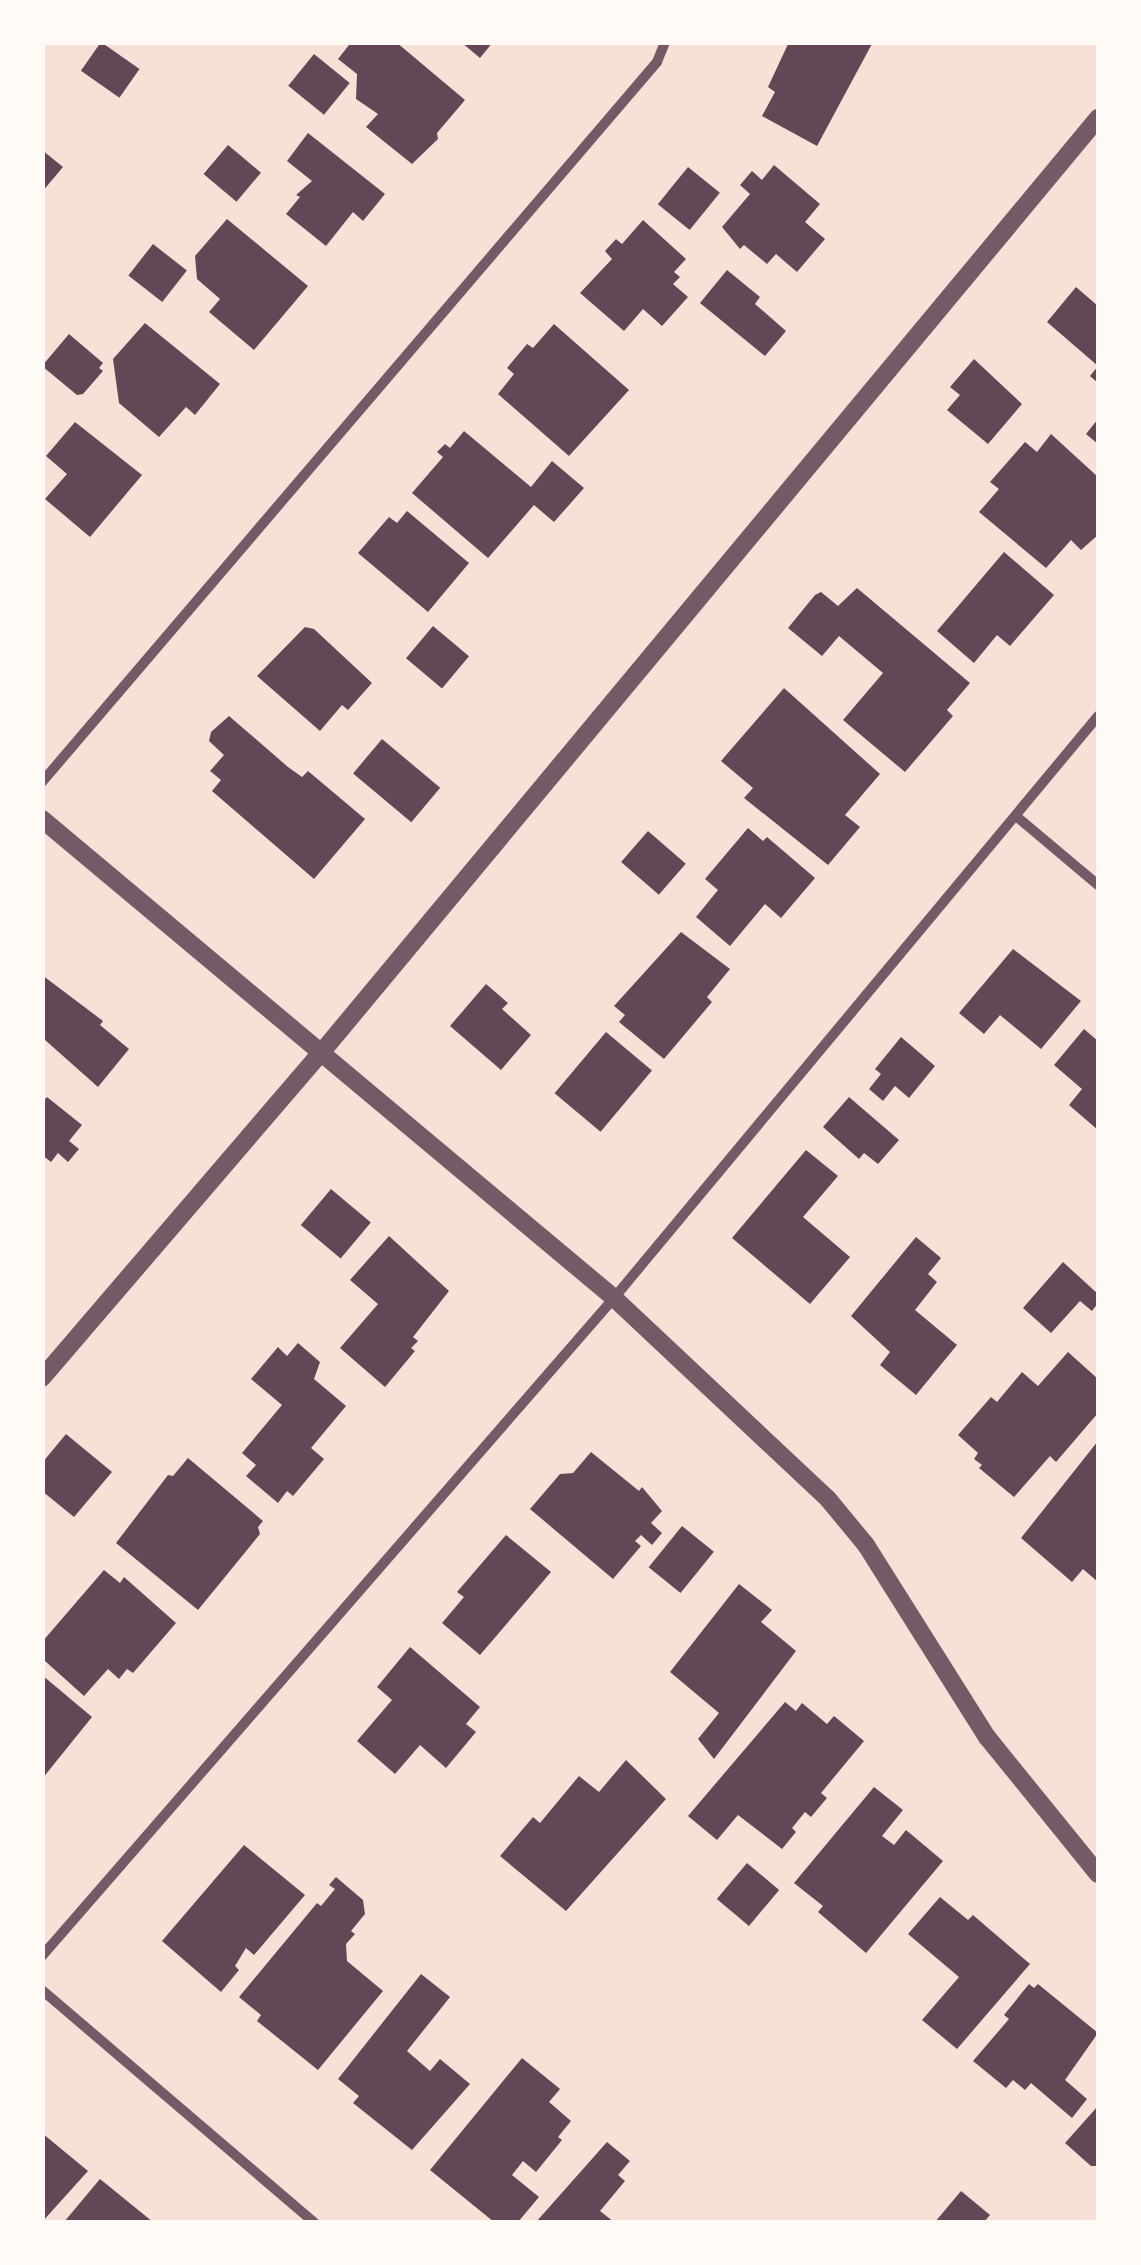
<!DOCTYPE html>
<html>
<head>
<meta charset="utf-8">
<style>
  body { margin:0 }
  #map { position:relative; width:1141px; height:2265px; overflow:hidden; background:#f7e1d7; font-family:Bitter,serif }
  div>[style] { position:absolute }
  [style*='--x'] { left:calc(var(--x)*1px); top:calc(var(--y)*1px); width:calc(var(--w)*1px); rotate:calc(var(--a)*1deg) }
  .building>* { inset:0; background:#644757; transform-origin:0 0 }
  .minor>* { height:10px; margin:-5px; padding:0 5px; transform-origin:5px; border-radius:5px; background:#755966 }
  .tertiary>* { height:18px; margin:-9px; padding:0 9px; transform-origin:9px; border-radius:9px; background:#755966 }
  span { translate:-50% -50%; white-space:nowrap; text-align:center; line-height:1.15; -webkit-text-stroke:8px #fffaf5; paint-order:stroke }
  .frame { position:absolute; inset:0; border:45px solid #fffaf5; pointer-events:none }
</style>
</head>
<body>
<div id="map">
  <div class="building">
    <i style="left:101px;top:42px;width:47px;height:35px;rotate:35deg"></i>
    <i style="clip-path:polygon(345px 42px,396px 42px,465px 100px,437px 133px,438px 139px,412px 164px,366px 127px,378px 114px,356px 99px,357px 74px,338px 59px,349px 45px)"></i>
    <i style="clip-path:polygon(461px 42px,493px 42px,480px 58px)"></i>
    <i style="clip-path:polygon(789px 42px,873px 42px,817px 146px,762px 116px,775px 92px,768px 87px)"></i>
    <i style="left:314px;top:54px;width:46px;height:41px;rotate:39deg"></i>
    <i style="clip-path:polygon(308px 133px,385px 194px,363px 221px,353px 212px,326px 246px,286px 214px,300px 197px,296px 195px,312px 181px,287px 161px)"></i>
    <i style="left:228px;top:145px;width:43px;height:38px;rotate:40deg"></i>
    <i style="clip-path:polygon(42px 150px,63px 167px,42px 192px)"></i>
    <i style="clip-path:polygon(774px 165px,820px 204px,805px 222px,825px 239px,797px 272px,776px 254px,767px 264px,744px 245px,740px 249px,722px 227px,750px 194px,740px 185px,752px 171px,762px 180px)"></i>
    <i style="left:688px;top:167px;width:41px;height:48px;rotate:39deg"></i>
    <i style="clip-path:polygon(227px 219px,308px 286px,254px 350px,209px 312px,220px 299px,197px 279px,195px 256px)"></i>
    <i style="clip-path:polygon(643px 220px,686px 259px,674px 272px,680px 277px,673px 284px,688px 297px,662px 326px,643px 309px,624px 331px,580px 293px,612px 259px,605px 251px,616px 239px,622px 244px)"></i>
    <i style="left:153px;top:244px;width:43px;height:40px;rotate:38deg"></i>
    <i style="clip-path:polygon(727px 270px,760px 297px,755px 304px,786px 331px,765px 356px,700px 303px)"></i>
    <i style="clip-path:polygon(1076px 287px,1098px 306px,1098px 383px,1090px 376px,1098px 366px,1047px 322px)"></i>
    <i style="clip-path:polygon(145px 323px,220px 384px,195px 415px,186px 407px,159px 437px,119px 403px,113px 359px)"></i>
    <i style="clip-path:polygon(554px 324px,629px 390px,569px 456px,498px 394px,514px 374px,507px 368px,527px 344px,533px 348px)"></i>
    <i style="clip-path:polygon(69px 334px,103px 363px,99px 368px,103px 371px,83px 394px,77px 395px,42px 366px)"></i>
    <i style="clip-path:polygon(974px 359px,1022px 404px,988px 444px,947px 410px,960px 395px,950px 387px)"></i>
    <i style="clip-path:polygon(1098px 419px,1098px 444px,1086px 434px)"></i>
    <i style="clip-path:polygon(75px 422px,142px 475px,90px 537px,45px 499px,67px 474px,46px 456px)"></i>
    <i style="clip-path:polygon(464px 431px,531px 487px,552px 461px,584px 488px,554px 522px,534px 505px,488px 558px,412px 493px,443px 457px,437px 452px,445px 444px,450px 448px)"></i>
    <i style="clip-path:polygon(1051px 434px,1098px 477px,1098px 535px,1081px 550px,1071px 540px,1046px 568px,979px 512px,999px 489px,990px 482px,1025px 442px,1037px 452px)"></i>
    <i style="clip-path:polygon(407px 511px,469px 563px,428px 612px,358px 553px,389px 517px,397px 523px)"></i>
    <i style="clip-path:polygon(1004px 552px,1054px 595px,1010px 646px,997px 635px,974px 663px,937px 631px)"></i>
    <i style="clip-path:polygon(857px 588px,970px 683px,947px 710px,953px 716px,905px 772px,843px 720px,883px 673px,839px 636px,822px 656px,788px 628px,815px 595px,821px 592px,838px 606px)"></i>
    <i style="left:433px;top:626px;width:47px;height:42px;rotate:40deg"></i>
    <i style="clip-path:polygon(305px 627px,314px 629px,372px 683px,348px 710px,342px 705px,320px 731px,257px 676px)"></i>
    <i style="clip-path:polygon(784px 688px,880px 774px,845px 815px,860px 827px,828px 865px,744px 798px,753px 788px,721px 761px)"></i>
    <i style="clip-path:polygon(229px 716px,288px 767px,302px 777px,308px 771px,365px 819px,314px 879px,212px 791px,221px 780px,210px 771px,224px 755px,209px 741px,211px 732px)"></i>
    <i style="left:382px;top:739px;width:76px;height:45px;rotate:40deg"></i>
    <i style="clip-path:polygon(748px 828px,763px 841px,767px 837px,815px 878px,781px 918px,765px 904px,730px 946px,696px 917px,718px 890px,705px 879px)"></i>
    <i style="left:648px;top:831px;width:50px;height:41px;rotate:41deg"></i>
    <i style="clip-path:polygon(681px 932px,730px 969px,707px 997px,712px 1002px,664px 1059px,619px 1022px,625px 1015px,614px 1006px)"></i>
    <i style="clip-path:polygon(1013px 949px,1081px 1001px,1041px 1049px,1000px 1015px,984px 1034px,959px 1013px)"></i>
    <i style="clip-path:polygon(42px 975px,103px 1021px,100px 1025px,129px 1049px,98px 1087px,45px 1040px,42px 1044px)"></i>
    <i style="clip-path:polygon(486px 984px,508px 1003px,502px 1009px,531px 1035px,501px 1070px,450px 1026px)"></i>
    <i style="clip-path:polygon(1084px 1029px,1098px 1041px,1098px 1130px,1069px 1105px,1082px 1089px,1054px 1065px)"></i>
    <i style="left:606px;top:1032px;width:60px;height:80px;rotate:40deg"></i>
    <i style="clip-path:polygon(901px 1037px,935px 1066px,909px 1098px,895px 1086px,883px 1101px,869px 1089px,881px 1074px,875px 1069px)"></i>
    <i style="clip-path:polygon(47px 1097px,82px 1125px,69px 1141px,79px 1149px,68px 1162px,58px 1153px,51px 1162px,42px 1155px,42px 1102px)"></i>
    <i style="clip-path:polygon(849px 1097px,899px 1140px,878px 1164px,864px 1153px,859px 1159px,823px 1127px)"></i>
    <i style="clip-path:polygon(806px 1150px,838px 1176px,803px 1217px,850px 1257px,810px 1304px,732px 1238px)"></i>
    <i style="left:331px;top:1189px;width:52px;height:47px;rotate:40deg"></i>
    <i style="clip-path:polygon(389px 1236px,449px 1291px,413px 1337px,418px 1341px,411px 1348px,415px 1351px,385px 1387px,340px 1348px,378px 1304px,350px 1280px)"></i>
    <i style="clip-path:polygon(916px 1237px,941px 1258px,928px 1274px,937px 1282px,915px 1310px,957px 1345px,916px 1395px,880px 1365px,890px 1352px,851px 1316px)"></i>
    <i style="clip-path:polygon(1063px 1262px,1098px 1294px,1098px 1303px,1092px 1311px,1080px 1301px,1051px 1333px,1023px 1308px)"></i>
    <i style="clip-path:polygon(298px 1343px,320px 1362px,314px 1379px,346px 1406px,311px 1448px,324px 1459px,293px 1496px,287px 1491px,278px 1503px,246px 1476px,256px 1465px,242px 1453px,282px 1405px,251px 1379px,278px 1347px,287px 1356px)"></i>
    <i style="clip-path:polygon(1068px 1352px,1098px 1379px,1098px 1413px,1056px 1462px,1050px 1456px,1014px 1497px,979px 1468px,982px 1465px,974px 1459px,978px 1453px,958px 1435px,991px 1397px,997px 1402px,1022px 1372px,1038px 1386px)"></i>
    <i style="clip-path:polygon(66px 1434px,112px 1472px,74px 1517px,42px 1491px,42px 1463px)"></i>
    <i style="clip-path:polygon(1098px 1441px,1098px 1582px,1083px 1569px,1072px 1582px,1021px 1538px)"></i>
    <i style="clip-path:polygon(591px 1452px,639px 1491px,642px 1487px,662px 1511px,651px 1523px,662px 1533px,652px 1545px,641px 1535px,635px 1541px,641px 1546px,613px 1579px,530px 1509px,560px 1474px,573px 1473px)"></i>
    <i style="clip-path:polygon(188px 1458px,263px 1521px,258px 1527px,260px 1534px,198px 1610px,116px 1543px,168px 1475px,173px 1476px)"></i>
    <i style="left:682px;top:1526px;width:41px;height:53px;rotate:39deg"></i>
    <i style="clip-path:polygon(506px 1535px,551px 1572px,480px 1655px,442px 1623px,464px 1597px,457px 1592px)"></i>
    <i style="clip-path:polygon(104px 1570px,120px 1583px,124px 1577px,176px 1623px,133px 1673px,127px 1669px,119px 1679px,108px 1669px,84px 1696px,45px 1661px,42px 1642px)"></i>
    <i style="clip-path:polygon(739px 1584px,772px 1610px,761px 1622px,796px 1651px,714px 1759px,698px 1739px,719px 1713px,670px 1672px)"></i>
    <i style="clip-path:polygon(410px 1647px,480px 1707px,466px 1724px,476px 1732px,446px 1768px,420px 1745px,395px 1774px,357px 1741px,392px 1700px,377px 1687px)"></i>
    <i style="clip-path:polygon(42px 1675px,92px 1717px,42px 1779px)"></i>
    <i style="clip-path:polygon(785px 1702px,796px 1711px,802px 1703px,827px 1724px,834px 1716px,864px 1741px,821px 1793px,827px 1798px,811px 1817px,805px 1812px,792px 1828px,796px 1832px,782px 1849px,738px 1815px,717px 1840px,688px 1816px)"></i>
    <i style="clip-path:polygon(626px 1760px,666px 1799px,566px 1911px,500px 1856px,533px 1817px,540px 1823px,579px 1776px,599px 1792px)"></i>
    <i style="clip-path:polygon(874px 1787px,903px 1810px,882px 1836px,894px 1845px,906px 1830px,943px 1861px,866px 1953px,818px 1912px,823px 1906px,794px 1883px)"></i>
    <i style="clip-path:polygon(244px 1845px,305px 1895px,254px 1955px,246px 1948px,235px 1966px,239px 1970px,221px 1992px,162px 1941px)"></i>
    <i style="left:747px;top:1863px;width:42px;height:47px;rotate:40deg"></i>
    <i style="clip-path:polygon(336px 1877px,363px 1900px,365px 1914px,351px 1931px,355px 1934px,346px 1944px,347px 1961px,383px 1991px,318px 2070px,257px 2021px,261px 2015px,239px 1997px,317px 1903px,321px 1906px,335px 1889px,329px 1885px)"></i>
    <i style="clip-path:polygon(940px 1897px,968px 1920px,973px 1915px,1030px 1964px,957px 2049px,922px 2020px,959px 1977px,908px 1934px)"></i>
    <i style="clip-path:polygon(421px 1974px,450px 1997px,407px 2051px,430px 2071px,440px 2059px,470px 2084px,412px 2150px,353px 2103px,359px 2096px,338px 2079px)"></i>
    <i style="clip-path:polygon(1029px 1984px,1034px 1988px,1038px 1984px,1098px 2033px,1065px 2080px,1087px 2099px,1072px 2118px,1031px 2083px,1025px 2090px,1013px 2080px,1006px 2088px,973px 2061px,1009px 2019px,1004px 2015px)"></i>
    <i style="clip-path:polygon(522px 2058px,560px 2089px,549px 2102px,571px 2121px,558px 2137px,562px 2140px,536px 2172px,523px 2161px,512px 2175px,539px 2197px,518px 2222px,494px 2222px,430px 2170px)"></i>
    <i style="clip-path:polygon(1098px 2106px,1098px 2166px,1091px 2166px,1065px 2143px)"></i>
    <i style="clip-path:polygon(42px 2133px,88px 2171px,42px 2222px)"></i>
    <i style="clip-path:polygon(607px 2142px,630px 2161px,618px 2175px,625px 2181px,600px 2211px,614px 2222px,536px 2222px)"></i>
    <i style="clip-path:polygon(100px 2179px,153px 2222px,64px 2222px)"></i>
    <i style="clip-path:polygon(961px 2191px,990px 2215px,984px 2222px,935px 2222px)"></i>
  </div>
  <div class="minor">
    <i style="--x:42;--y:782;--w:947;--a:-49.5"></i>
    <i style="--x:657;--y:62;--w:22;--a:-68"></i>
    <i style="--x:1016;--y:816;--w:107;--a:40.1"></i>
    <i style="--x:42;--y:1956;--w:872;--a:-49"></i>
    <i style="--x:614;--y:1298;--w:757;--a:-50.25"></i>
    <i style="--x:42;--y:1990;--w:358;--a:40.5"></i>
  </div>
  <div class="tertiary">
    <i style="--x:42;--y:819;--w:746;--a:39.94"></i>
    <i style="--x:614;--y:1298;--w:294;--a:43.2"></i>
    <i style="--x:828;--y:1499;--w:60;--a:50.4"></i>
    <i style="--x:866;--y:1545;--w:227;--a:57.8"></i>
    <i style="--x:987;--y:1737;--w:176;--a:51"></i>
    <i style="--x:42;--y:1378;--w:428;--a:-49.4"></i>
    <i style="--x:321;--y:1053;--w:1216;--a:-50.27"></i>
  </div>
  <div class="frame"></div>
</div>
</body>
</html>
